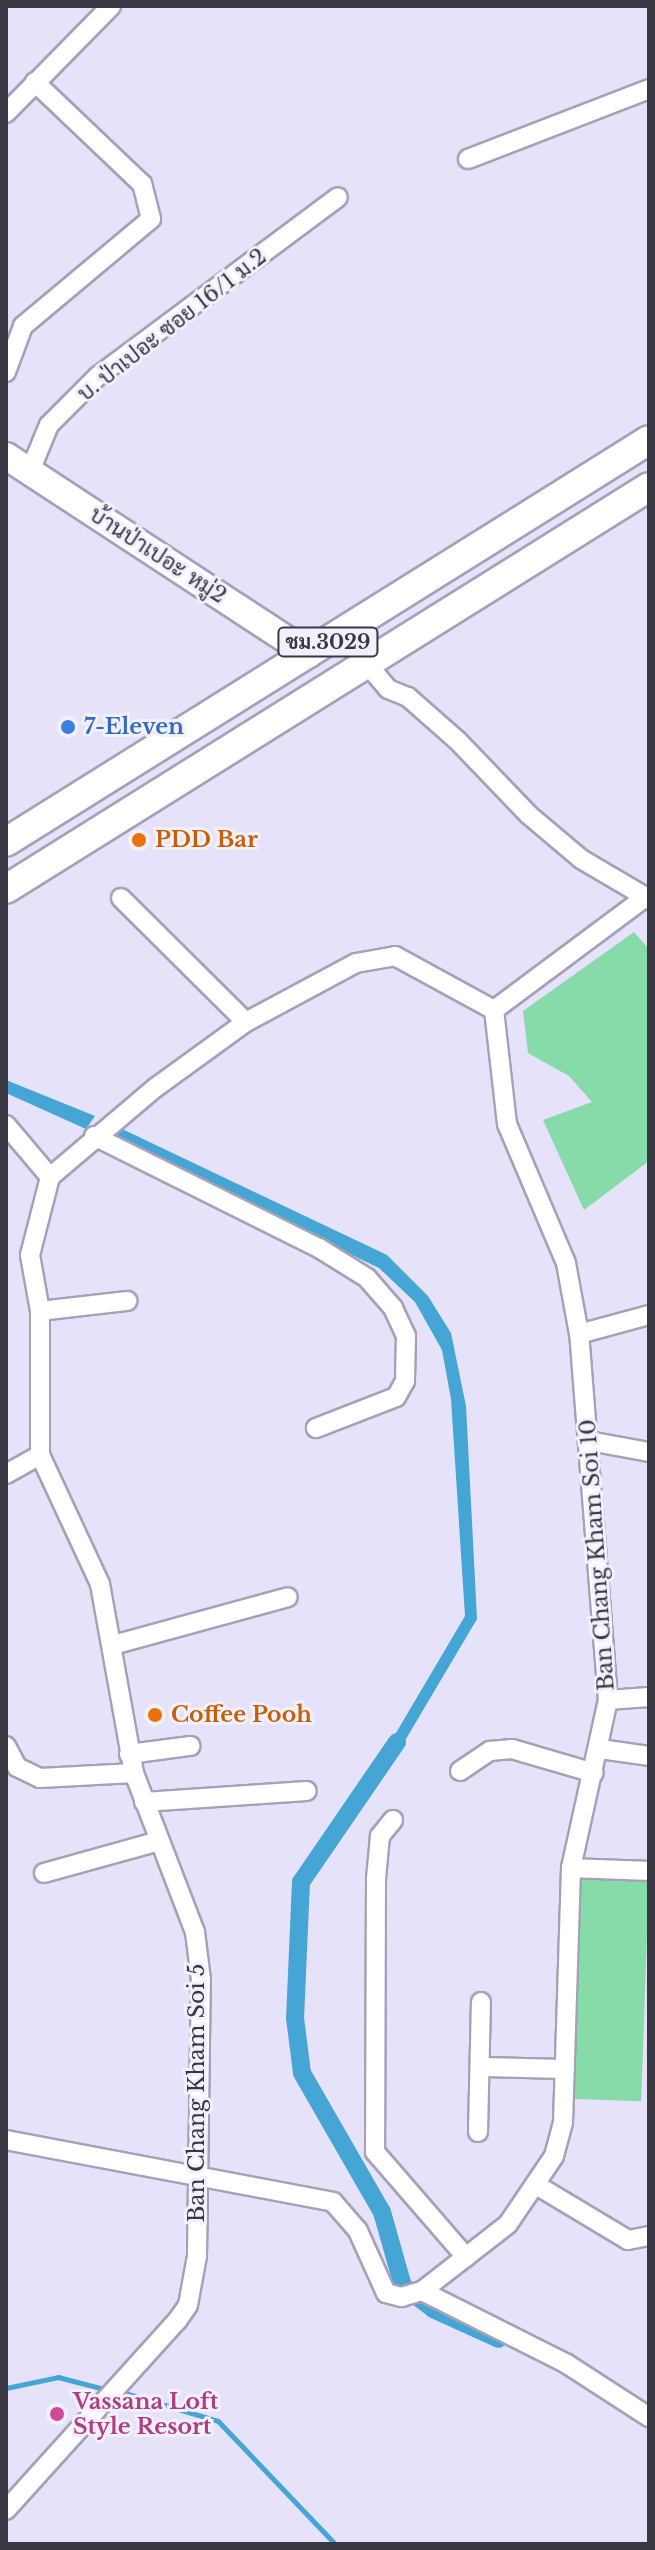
<!DOCTYPE html>
<html>
<head>
<meta charset="utf-8">
<style>
  body { margin:0 }
  #map { position:relative; width:655px; height:2550px; overflow:hidden; background:#e5e2fa; font-family:"Libre Baskerville",Sarabun,serif }
  div>[style] { position:absolute }
  [style*='--x'] { left:calc(var(--x)*1px); top:calc(var(--y)*1px); width:calc(var(--w)*1px); rotate:calc(var(--a)*1deg) }
  .green>* { inset:0; background:#86dba8; transform-origin:0 0 }
  .water>* { inset:0; background:#45a5d4 }
  .stream>* { height:5px; margin:-2.5px; padding:0 2.5px; transform-origin:2.5px; border-radius:2.5px; background:#45a5d4 }
  .canal>* { height:18px; margin:-9px; padding:0 9px; transform-origin:9px; border-radius:9px; background:#45a5d4 }
  .roads { filter:drop-shadow(2px 0 #a4a1b8) drop-shadow(-2px 0 #a4a1b8) drop-shadow(0 2px #a4a1b8) drop-shadow(0 -2px #a4a1b8) }
  .street>* { height:18px; margin:-9px; padding:0 9px; transform-origin:9px; border-radius:9px; background:#fff }
  .secondary>* { height:26px; margin:-13px; padding:0 13px; transform-origin:13px; border-radius:13px; background:#fff }
  .primary>* { height:28px; margin:-14px; padding:0 14px; transform-origin:14px; border-radius:14px; background:#fff }
  .dots>* { width:22px; height:22px; translate:-50% -50%; box-sizing:border-box; border:4px solid #f2f1fb; border-radius:50% }
  span { translate:-50% -50%; white-space:nowrap; text-align:center; line-height:1.15; -webkit-text-stroke:6px #f2f1fb; paint-order:stroke }
  .shield-label span { padding:2px 6px; background:#f2f1fb; border:2px solid; border-radius:6px; -webkit-text-stroke-width:0 }
  .shield-label { font-size:20px; color:#393741; font-weight:700 }
  .street-label { font-size:22px; color:#393741 }
  .shop-label { font-size:22px; color:#366cbe; font-weight:700 }
  .left { translate:0 -50%; text-align:left }
  .food-label { font-size:22px; color:#c56008; font-weight:700 }
  .hotel-label { font-size:22px; color:#b23c85; font-weight:700 }
  .frame { position:absolute; inset:0; border:8px solid #393741; pointer-events:none }
</style>
</head>
<body>
<div id="map">
  <div class="green">
    <i style="clip-path:polygon(634px 932px,649px 949px,649px 1161px,584px 1210px,543px 1120px,592px 1102px,569px 1076px,528px 1053px,523px 1011px)"></i>
    <i style="left:579px;top:1876px;width:70px;height:223px;rotate:2deg"></i>
  </div>
  <div class="water">
    <i style="clip-path:polygon(6px 1080px,95px 1116px,86px 1129px,6px 1093px)"></i>
    <i style="clip-path:polygon(118px 1127px,387px 1255px,428px 1296px,451px 1333px,466px 1406px,477px 1619px,390px 1766px,380px 1760px,465px 1616px,451px 1399px,442px 1350px,415px 1302px,379px 1268px,107px 1137px)"></i>
  </div>
  <div class="stream">
    <i style="--x:6;--y:2388;--w:53;--a:-11.9"></i>
    <i style="--x:58;--y:2377;--w:52;--a:14.6"></i>
    <i style="--x:118;--y:2391;--w:104;--a:16.7"></i>
    <i style="--x:218;--y:2421;--w:170;--a:46.4"></i>
  </div>
  <div class="canal">
    <i style="--x:397;--y:1742;--w:170;--a:124.4"></i>
    <i style="--x:301;--y:1882;--w:136;--a:92.5"></i>
    <i style="--x:295;--y:2018;--w:55;--a:82.7"></i>
    <i style="--x:302;--y:2073;--w:160;--a:60.1"></i>
    <i style="--x:382;--y:2212;--w:77;--a:74.2"></i>
    <i style="--x:403;--y:2286;--w:38;--a:37"></i>
    <i style="--x:433;--y:2309;--w:72;--a:24.4"></i>
  </div>
  <div class="roads">
    <div class="street">
      <i style="--x:6;--y:113;--w:150;--a:-45.5"></i>
      <i style="--x:468;--y:159;--w:194;--a:-21.1"></i>
      <i style="--x:6;--y:372;--w:49;--a:-69.7"></i>
      <i style="--x:23;--y:326;--w:167;--a:-39.9"></i>
      <i style="--x:151;--y:219;--w:36;--a:-104"></i>
      <i style="--x:142;--y:184;--w:148;--a:-136.4"></i>
      <i style="--x:30;--y:471;--w:50;--a:-67.6"></i>
      <i style="--x:49;--y:425;--w:69;--a:-45"></i>
      <i style="--x:98;--y:376;--w:299;--a:-36.7"></i>
      <i style="--x:368;--y:665;--w:31;--a:50"></i>
      <i style="--x:388;--y:689;--w:22;--a:22"></i>
      <i style="--x:408;--y:697;--w:65;--a:41.3"></i>
      <i style="--x:457;--y:740;--w:104;--a:46.2"></i>
      <i style="--x:529;--y:815;--w:68;--a:40.2"></i>
      <i style="--x:581;--y:859;--w:79;--a:30.5"></i>
      <i style="--x:121;--y:898;--w:176;--a:44.8"></i>
      <i style="--x:494;--y:1010;--w:187;--a:-36.7"></i>
      <i style="--x:6;--y:1125;--w:68;--a:49.8"></i>
      <i style="--x:94;--y:1136;--w:251;--a:26.5"></i>
      <i style="--x:319;--y:1248;--w:57;--a:32"></i>
      <i style="--x:367;--y:1278;--w:40;--a:49"></i>
      <i style="--x:393;--y:1308;--w:31;--a:65"></i>
      <i style="--x:406;--y:1336;--w:45;--a:91.3"></i>
      <i style="--x:405;--y:1381;--w:18;--a:119"></i>
      <i style="--x:396;--y:1397;--w:86;--a:158.8"></i>
      <i style="--x:50;--y:1177;--w:138;--a:-40.3"></i>
      <i style="--x:155;--y:1088;--w:112;--a:-36"></i>
      <i style="--x:246;--y:1022;--w:125;--a:-28.2"></i>
      <i style="--x:356;--y:963;--w:40;--a:-10"></i>
      <i style="--x:395;--y:956;--w:113;--a:28.6"></i>
      <i style="--x:40;--y:1311;--w:88;--a:-6.6"></i>
      <i style="--x:579;--y:1334;--w:73;--a:-15.2"></i>
      <i style="--x:589;--y:1441;--w:61;--a:10.4"></i>
      <i style="--x:6;--y:1474;--w:39;--a:-29"></i>
      <i style="--x:113;--y:1645;--w:181;--a:-15.3"></i>
      <i style="--x:608;--y:1700;--w:41;--a:-4.2"></i>
      <i style="--x:6;--y:1746;--w:24;--a:62"></i>
      <i style="--x:17;--y:1767;--w:25;--a:26"></i>
      <i style="--x:40;--y:1778;--w:94;--a:-3"></i>
      <i style="--x:600;--y:1749;--w:49;--a:8.1"></i>
      <i style="--x:129;--y:1754;--w:62;--a:-7.5"></i>
      <i style="--x:460;--y:1771;--w:36;--a:-34"></i>
      <i style="--x:490;--y:1751;--w:22;--a:-5"></i>
      <i style="--x:512;--y:1749;--w:85;--a:16.3"></i>
      <i style="--x:144;--y:1802;--w:163;--a:-3.9"></i>
      <i style="--x:393;--y:1820;--w:21;--a:129"></i>
      <i style="--x:380;--y:1836;--w:42;--a:95.4"></i>
      <i style="--x:376;--y:1878;--w:274;--a:90.2"></i>
      <i style="--x:375;--y:2152;--w:139;--a:49.1"></i>
      <i style="--x:571;--y:1868;--w:78;--a:2.2"></i>
      <i style="--x:44;--y:1873;--w:119;--a:-15.5"></i>
      <i style="--x:483;--y:2067;--w:82;--a:1.4"></i>
      <i style="--x:478;--y:2132;--w:130;--a:-88.7"></i>
      <i style="--x:6;--y:2140;--w:333;--a:10.7"></i>
      <i style="--x:333;--y:2202;--w:38;--a:49"></i>
      <i style="--x:358;--y:2231;--w:68;--a:65.7"></i>
      <i style="--x:386;--y:2293;--w:16;--a:15"></i>
      <i style="--x:401;--y:2297;--w:22;--a:-16"></i>
      <i style="--x:422;--y:2291;--w:109;--a:-37.9"></i>
      <i style="--x:508;--y:2224;--w:82;--a:-55.9"></i>
      <i style="--x:554;--y:2156;--w:34;--a:-75"></i>
      <i style="--x:563;--y:2123;--w:255;--a:-88.2"></i>
      <i style="--x:571;--y:1868;--w:172;--a:-77.6"></i>
      <i style="--x:608;--y:1700;--w:367;--a:-94.5"></i>
      <i style="--x:579;--y:1334;--w:72;--a:-100.4"></i>
      <i style="--x:566;--y:1263;--w:151;--a:-113"></i>
      <i style="--x:507;--y:1124;--w:115;--a:-96.5"></i>
      <i style="--x:538;--y:2186;--w:105;--a:31"></i>
      <i style="--x:628;--y:2240;--w:21;--a:-11"></i>
      <i style="--x:422;--y:2291;--w:162;--a:26.7"></i>
      <i style="--x:567;--y:2364;--w:98;--a:32.9"></i>
      <i style="--x:6;--y:2510;--w:255;--a:-47.9"></i>
      <i style="--x:177;--y:2321;--w:19;--a:-55"></i>
      <i style="--x:188;--y:2305;--w:50;--a:-79.6"></i>
      <i style="--x:197;--y:2256;--w:276;--a:-89.2"></i>
      <i style="--x:201;--y:1980;--w:48;--a:-97.1"></i>
      <i style="--x:195;--y:1932;--w:170;--a:-111"></i>
      <i style="--x:134;--y:1773;--w:192;--a:-100.2"></i>
      <i style="--x:100;--y:1584;--w:142;--a:-114.9"></i>
      <i style="--x:40;--y:1455;--w:144;--a:-90"></i>
      <i style="--x:40;--y:1311;--w:57;--a:-100.1"></i>
      <i style="--x:30;--y:1255;--w:81;--a:-75.6"></i>
    </div>
    <div class="secondary">
      <i style="--x:6;--y:456;--w:362;--a:33.2"></i>
    </div>
    <div class="primary">
      <i style="--x:6;--y:842;--w:758;--a:-32.01"></i>
      <i style="--x:6;--y:889;--w:758;--a:-32.01"></i>
    </div>
  </div>
  <div class="dots">
    <i style="left:68px;top:727px;background:#3f7fe0"></i>
    <i style="left:139px;top:840px;background:#e8710a"></i>
    <i style="left:155px;top:1715px;background:#e8710a"></i>
    <i style="left:57px;top:2414px;background:#d1479c"></i>
  </div>
  <div class="shield-label">
    <span style="left:328px;top:642px">ชม.3029</span>
  </div>
  <div class="street-label">
    <span style="left:172px;top:325px;rotate:-38deg">บ. ป่าเปอะ ซอย 16/1 ม.2</span>
    <span style="left:158px;top:555px;rotate:33deg">บ้านป่าเปอะ หมู่2</span>
    <span style="left:597px;top:1555px;rotate:-94deg">Ban Chang Kham Soi 10</span>
    <span style="left:197px;top:2093px;rotate:-90deg">Ban Chang Kham Soi 5</span>
  </div>
  <div class="shop-label">
    <span class="left" style="left:84px;top:727px">7-Eleven</span>
  </div>
  <div class="food-label">
    <span class="left" style="left:155px;top:840px">PDD Bar</span>
    <span class="left" style="left:171px;top:1715px">Coffee Pooh</span>
  </div>
  <div class="hotel-label">
    <span class="left" style="left:73px;top:2414px">Vassana Loft<br>Style Resort</span>
  </div>
  <div class="frame"></div>
</div>
</body>
</html>
